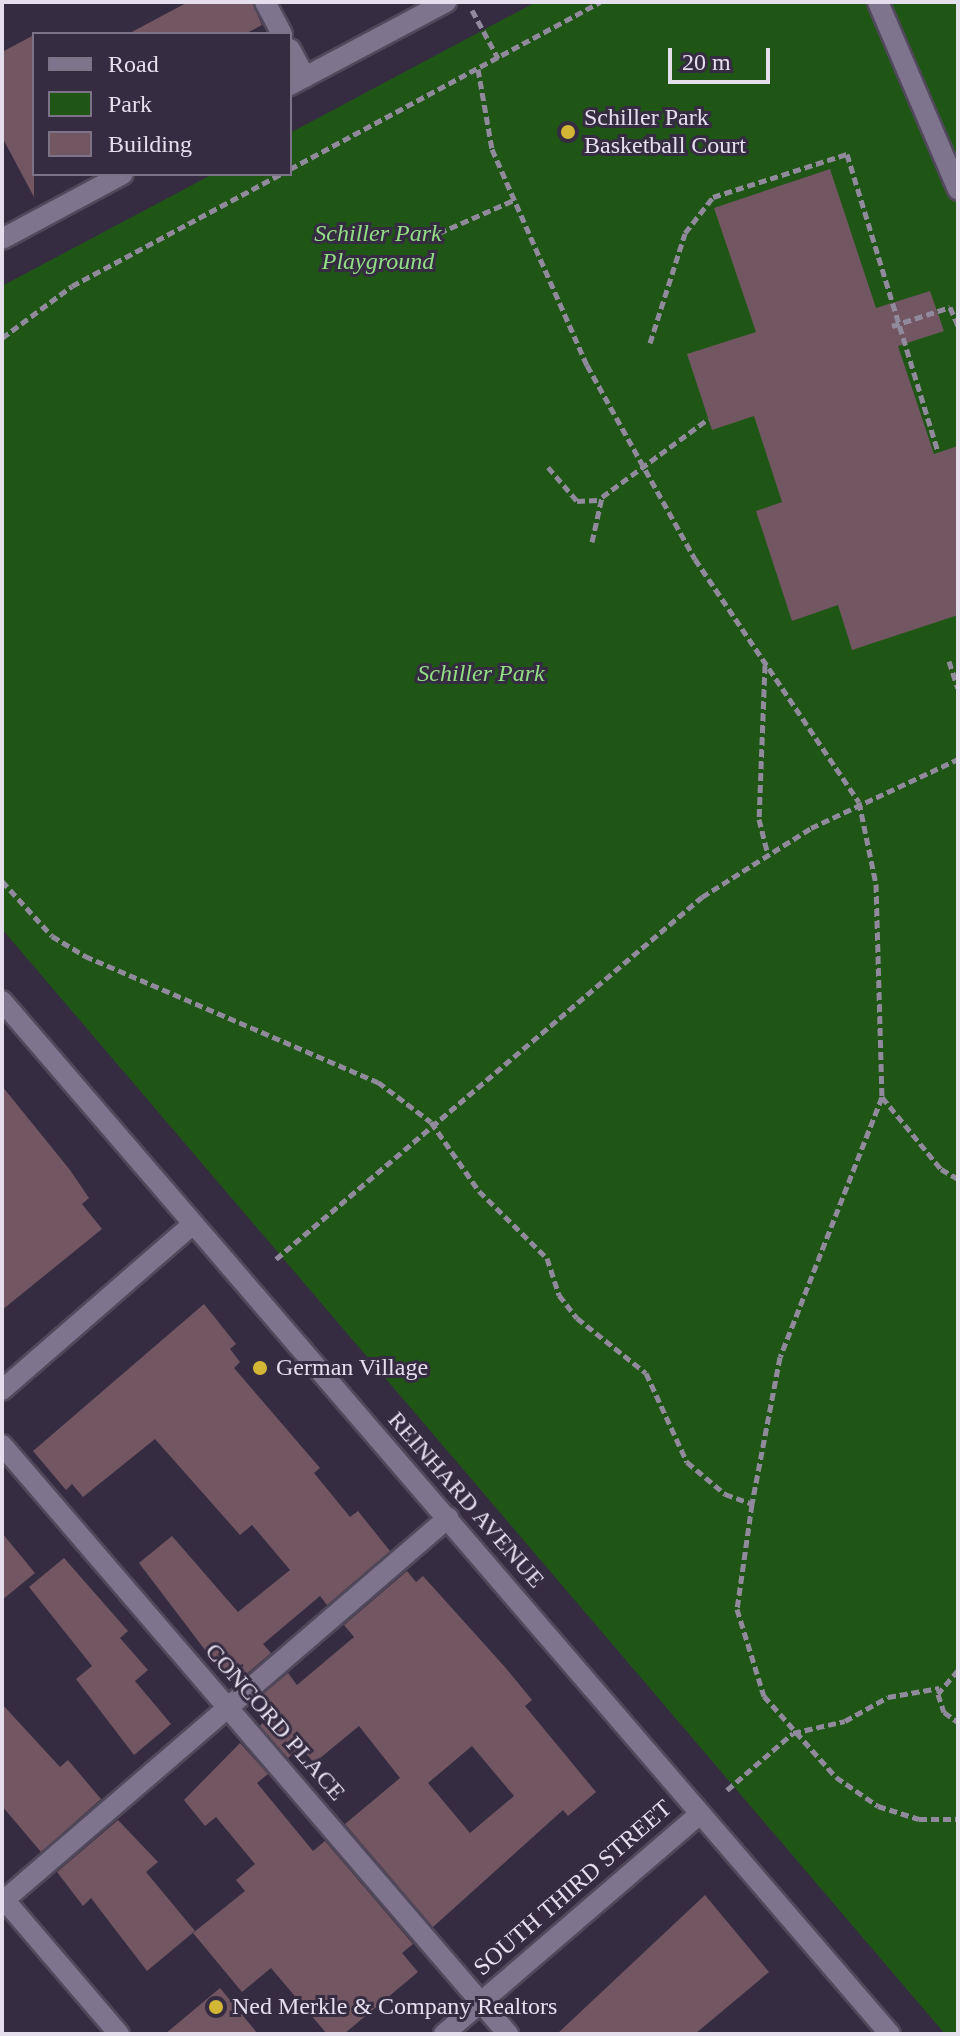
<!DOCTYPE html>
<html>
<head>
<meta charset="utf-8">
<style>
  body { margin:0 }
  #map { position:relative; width:960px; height:2036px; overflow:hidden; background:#362c42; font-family:Georgia,serif }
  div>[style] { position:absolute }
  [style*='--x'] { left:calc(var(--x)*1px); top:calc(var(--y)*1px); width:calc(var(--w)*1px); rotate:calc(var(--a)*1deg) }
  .green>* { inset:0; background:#1f5616 }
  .building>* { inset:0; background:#725662 }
  .path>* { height:5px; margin-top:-2.5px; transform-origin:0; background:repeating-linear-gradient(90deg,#918a9c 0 8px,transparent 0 12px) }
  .roads { filter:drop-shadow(2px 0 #51495b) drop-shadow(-2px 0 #51495b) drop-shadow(0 2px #51495b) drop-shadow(0 -2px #51495b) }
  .minor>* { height:20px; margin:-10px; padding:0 10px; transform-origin:10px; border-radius:10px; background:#7e748d }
  .dots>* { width:22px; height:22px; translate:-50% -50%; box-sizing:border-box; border:4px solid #362c42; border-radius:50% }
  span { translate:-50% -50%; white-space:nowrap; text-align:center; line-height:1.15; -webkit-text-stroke:6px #362c42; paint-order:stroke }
  .poi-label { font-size:24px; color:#e4deed }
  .left { translate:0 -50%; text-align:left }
  .park-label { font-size:24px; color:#92de85; font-style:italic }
  .street-label { font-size:24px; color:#e4deed }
  .frame { position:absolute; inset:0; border:4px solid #e4deed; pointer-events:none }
  .legend { position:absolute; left:32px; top:32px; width:260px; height:144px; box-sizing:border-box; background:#362c42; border:2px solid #7c7386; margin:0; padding:10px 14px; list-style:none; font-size:24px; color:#e4deed }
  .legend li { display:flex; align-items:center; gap:16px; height:40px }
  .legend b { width:40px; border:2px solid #7c7386 }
  .scale { position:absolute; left:668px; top:48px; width:102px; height:36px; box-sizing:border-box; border:4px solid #e4deed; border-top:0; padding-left:10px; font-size:24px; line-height:28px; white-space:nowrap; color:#e4deed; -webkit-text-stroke:6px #362c42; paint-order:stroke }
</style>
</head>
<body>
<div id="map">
  <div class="green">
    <i style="clip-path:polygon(536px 2px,958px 2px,958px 2034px,945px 2034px,2px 929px,2px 286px,213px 174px,290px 174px,290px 133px)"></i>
  </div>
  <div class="building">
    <i style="clip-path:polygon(188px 2px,252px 2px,262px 25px,245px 34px,128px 34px)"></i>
    <i style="clip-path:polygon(34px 35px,34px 197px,2px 137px,2px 52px)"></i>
    <i style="clip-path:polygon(830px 169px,876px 308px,930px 291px,944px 331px,898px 346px,934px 454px,958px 446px,958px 615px,852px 650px,838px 605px,792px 621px,756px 511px,782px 502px,754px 416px,712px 430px,687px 354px,756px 332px,714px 208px)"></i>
    <i style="clip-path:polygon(2px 1086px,70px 1170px,89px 1198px,82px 1204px,102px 1229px,2px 1310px)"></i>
    <i style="clip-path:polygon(204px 1304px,236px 1344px,230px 1349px,240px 1362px,234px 1368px,320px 1468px,314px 1473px,350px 1517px,358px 1511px,390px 1551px,327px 1605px,320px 1596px,263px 1644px,271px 1653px,243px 1677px,237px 1671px,227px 1679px,139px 1563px,172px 1536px,238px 1612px,290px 1570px,252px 1525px,240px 1535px,155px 1439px,83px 1497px,72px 1484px,66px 1490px,33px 1451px)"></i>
    <i style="clip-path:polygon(2px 1533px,35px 1573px,2px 1600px)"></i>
    <i style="clip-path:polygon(64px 1558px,128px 1631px,120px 1638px,148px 1670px,135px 1681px,171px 1724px,134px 1755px,76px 1679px,92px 1666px,29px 1587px)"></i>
    <i style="clip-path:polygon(evenodd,407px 1571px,416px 1582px,423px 1576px,504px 1666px,532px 1700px,525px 1706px,596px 1792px,568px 1816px,563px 1810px,433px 1927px,345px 1824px,400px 1778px,359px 1726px,314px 1763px,301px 1747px,288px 1758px,260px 1726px,275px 1707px,262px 1695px,288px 1673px,297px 1685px,354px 1637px,344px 1625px,407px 1571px,472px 1746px,514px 1796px,470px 1833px,428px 1783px,472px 1746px)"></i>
    <i style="clip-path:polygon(2px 1704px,60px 1767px,68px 1760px,101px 1799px,41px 1852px,2px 1806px)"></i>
    <i style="clip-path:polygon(240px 1743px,268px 1774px,257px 1783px,313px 1851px,325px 1841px,413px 1944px,402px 1953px,418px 1972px,344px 2034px,327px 2034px,271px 1968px,242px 1992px,193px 1933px,245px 1891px,236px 1880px,255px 1864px,216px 1817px,205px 1826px,184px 1800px)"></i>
    <i style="clip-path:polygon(118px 1820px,158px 1862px,146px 1872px,195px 1931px,147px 1971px,91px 1898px,83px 1906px,57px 1872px)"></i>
    <i style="clip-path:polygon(705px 1895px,769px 1972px,695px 2034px,557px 2034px)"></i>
    <i style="clip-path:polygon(220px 1988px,258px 2034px,165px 2034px)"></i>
  </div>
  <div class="path">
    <i style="--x:472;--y:10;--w:55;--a:61.6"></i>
    <i style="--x:478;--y:69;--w:81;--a:80.1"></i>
    <i style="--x:492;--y:149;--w:236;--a:66.3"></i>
    <i style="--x:587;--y:365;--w:222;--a:60.9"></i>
    <i style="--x:695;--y:559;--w:293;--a:56"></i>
    <i style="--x:859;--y:802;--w:84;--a:78.3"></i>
    <i style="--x:876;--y:884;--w:213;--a:88.4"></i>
    <i style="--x:882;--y:1097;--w:279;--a:111.4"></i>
    <i style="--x:780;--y:1357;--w:150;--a:100.8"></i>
    <i style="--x:290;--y:169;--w:352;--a:-28.3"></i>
    <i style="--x:439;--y:233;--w:84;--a:-23.8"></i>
    <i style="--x:892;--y:326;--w:61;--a:-18.1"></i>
    <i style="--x:950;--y:307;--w:21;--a:67"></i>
    <i style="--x:2;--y:338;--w:87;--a:-36.6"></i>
    <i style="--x:72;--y:286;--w:237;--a:-28.2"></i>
    <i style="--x:650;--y:343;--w:115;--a:-72.3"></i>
    <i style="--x:685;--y:233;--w:46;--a:-52.1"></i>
    <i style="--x:713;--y:197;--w:141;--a:-17.8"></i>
    <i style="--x:847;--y:154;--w:311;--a:73"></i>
    <i style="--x:548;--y:467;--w:45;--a:49.5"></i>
    <i style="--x:577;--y:501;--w:21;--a:-3"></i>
    <i style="--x:592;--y:542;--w:46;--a:-77.5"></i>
    <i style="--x:602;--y:497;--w:132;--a:-36.3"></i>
    <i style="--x:949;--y:661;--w:28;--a:72"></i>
    <i style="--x:765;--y:665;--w:154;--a:92.2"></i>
    <i style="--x:759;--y:819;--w:37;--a:76"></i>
    <i style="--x:2;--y:881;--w:74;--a:47.7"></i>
    <i style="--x:52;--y:936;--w:39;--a:31"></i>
    <i style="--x:85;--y:956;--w:319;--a:23.3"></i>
    <i style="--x:378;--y:1082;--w:66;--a:37"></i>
    <i style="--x:431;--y:1122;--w:84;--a:55.2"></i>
    <i style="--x:479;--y:1191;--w:95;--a:44.6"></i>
    <i style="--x:547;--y:1258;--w:39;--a:72"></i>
    <i style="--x:559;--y:1295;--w:29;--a:52"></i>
    <i style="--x:577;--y:1318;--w:88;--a:38.6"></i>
    <i style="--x:646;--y:1373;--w:98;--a:65.3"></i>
    <i style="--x:687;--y:1462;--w:50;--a:40.1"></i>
    <i style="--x:725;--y:1494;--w:29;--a:20"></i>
    <i style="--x:752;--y:1504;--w:106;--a:98.1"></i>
    <i style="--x:737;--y:1609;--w:91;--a:72.8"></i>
    <i style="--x:764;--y:1696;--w:108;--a:48.4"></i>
    <i style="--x:836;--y:1777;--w:51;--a:34.6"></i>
    <i style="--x:878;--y:1806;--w:43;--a:17.6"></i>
    <i style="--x:919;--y:1819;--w:39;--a:0"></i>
    <i style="--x:882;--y:1097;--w:93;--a:50.7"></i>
    <i style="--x:941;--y:1169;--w:20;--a:30"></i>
    <i style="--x:276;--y:1259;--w:559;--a:-40.36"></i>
    <i style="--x:702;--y:897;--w:129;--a:-32.3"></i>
    <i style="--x:811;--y:828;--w:162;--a:-25.1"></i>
    <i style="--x:958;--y:1670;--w:31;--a:130"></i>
    <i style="--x:938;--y:1694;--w:19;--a:72"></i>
    <i style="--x:944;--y:1712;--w:17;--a:36"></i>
    <i style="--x:727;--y:1790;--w:87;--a:-40.8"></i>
    <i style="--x:793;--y:1733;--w:53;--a:-13"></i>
    <i style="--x:845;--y:1721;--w:49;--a:-29.2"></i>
    <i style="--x:888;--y:1697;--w:52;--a:-10"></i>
  </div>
  <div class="roads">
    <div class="minor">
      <i style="--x:265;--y:2;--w:36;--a:62"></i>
      <i style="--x:878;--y:2;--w:204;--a:66.9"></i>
      <i style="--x:290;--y:49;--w:32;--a:62"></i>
      <i style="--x:290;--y:85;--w:177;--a:-28"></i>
      <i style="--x:2;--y:239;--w:137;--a:-28.2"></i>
      <i style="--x:2;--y:1001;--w:1362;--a:49.32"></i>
      <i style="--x:2;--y:1390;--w:252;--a:-41"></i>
      <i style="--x:2;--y:1445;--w:777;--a:49.33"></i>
      <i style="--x:2;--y:1897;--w:180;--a:49.5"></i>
      <i style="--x:2;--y:1902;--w:589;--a:-40.73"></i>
      <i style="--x:444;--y:2034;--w:338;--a:-40.7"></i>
    </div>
  </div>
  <div class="dots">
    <i style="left:568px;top:132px;background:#d4b635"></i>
    <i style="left:260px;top:1368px;background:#d4b635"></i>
    <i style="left:216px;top:2007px;background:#d4b635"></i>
  </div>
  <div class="poi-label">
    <span class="left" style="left:584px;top:132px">Schiller Park<br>Basketball Court</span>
    <span class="left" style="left:276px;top:1368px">German Village</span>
    <span class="left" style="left:232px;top:2007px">Ned Merkle &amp; Company Realtors</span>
  </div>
  <div class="park-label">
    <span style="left:378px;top:248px">Schiller Park<br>Playground</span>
    <span style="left:481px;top:674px">Schiller Park</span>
  </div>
  <div class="street-label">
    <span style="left:466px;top:1500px;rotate:49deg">REINHARD AVENUE</span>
    <span style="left:275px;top:1722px;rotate:49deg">CONCORD PLACE</span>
    <span style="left:573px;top:1888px;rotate:-41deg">SOUTH THIRD STREET</span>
  </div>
  <div class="frame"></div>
  <ul class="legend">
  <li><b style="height:10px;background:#7e748d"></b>Road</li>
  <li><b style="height:22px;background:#1f5616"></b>Park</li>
  <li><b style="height:22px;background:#725662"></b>Building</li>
  </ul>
  <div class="scale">20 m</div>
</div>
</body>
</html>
